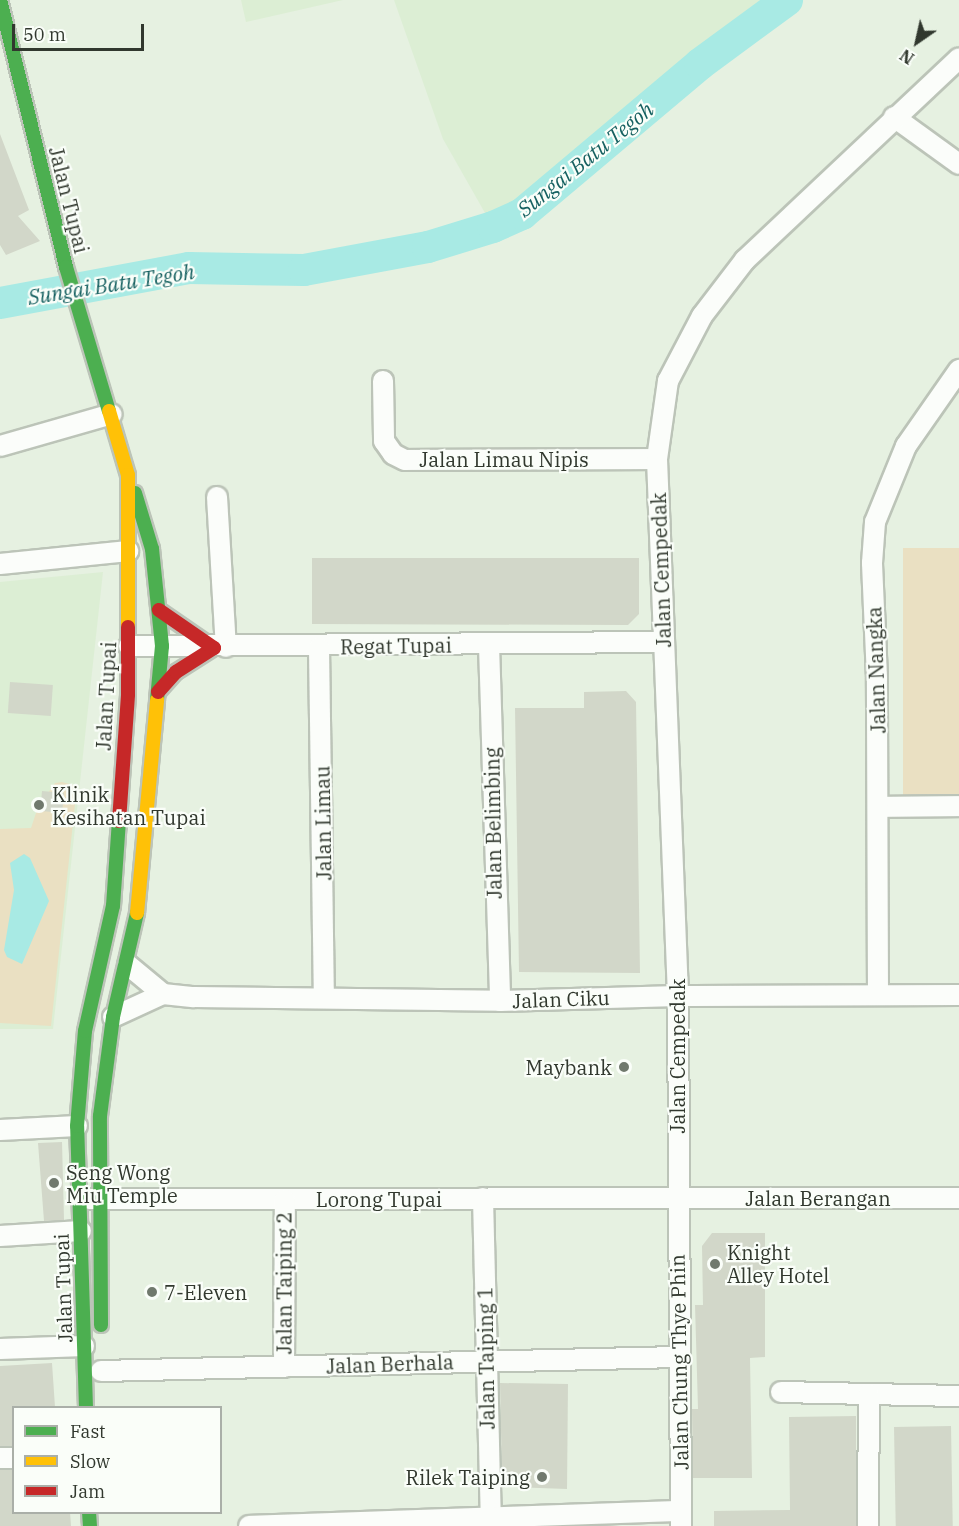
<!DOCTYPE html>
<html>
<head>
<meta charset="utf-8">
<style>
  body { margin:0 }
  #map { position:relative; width:959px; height:1526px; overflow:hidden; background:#e6f1e1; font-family:"IBM Plex Serif",serif }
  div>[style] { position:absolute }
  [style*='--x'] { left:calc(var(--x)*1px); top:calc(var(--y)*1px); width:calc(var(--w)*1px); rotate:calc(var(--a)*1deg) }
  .built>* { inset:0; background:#dceed4 }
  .green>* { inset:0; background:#eae0c2; transform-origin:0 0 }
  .water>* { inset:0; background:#a8eae4 }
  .river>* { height:32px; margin:-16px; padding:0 16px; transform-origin:16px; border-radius:16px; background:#a8eae4 }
  .building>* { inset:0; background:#d2d7c9; transform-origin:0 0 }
  .roads { filter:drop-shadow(2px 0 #bcc4b8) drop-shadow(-2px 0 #bcc4b8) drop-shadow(0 2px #bcc4b8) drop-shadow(0 -2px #bcc4b8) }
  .street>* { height:20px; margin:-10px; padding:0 10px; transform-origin:10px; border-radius:10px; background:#fbfdfa }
  .fast>* { height:14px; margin:-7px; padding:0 7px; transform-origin:7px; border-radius:7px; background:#4caf50 }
  .slow>* { height:14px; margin:-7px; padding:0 7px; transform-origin:7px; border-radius:7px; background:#ffc107 }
  .jam>* { height:14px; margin:-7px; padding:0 7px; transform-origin:7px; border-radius:7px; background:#c62828 }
  .dots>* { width:16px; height:16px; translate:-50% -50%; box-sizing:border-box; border:3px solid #fafef9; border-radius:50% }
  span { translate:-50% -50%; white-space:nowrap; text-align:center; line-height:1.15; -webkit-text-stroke:4.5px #fafef9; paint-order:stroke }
  .street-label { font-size:20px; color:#31382e }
  .poi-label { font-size:20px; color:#31382e }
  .left { translate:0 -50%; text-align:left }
  .right { translate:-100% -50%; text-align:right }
  .water-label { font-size:21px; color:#166161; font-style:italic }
  .legend { position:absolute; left:12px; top:1406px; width:210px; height:108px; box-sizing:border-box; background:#fafef9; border:2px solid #aaafa8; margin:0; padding:8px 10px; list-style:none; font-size:18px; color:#31382e }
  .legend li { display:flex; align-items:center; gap:12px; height:30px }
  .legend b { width:30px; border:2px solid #aaafa8 }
  .north { position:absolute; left:887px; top:12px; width:60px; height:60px; -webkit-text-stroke:4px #fafef9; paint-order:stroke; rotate:214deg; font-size:16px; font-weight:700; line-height:24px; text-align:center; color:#31382e }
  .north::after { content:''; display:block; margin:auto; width:21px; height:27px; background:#31382e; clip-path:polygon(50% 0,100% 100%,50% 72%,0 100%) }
  .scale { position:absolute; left:12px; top:24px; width:132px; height:27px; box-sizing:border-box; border:3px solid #31382e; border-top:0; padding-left:8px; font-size:18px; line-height:21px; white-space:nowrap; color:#31382e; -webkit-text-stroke:4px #fafef9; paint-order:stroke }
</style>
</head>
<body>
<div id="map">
  <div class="built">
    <i style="clip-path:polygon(241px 0,343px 0,246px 22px)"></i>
    <i style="clip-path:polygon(394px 0,784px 0,493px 227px,443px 139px)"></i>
    <i style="clip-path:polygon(103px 572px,53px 1029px,0 1029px,0 582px)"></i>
  </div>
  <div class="green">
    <i style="left:903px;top:548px;width:56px;height:249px"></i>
    <i style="clip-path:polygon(62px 782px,77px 786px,51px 1026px,0 1023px,0 829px,31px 828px,38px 807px,55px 783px)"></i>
  </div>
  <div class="water">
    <i style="clip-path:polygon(24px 854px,30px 858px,49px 901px,22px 964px,7px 957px,4px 950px,14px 890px,10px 863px)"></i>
  </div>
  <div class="river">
    <i style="--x:0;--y:303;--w:192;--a:-10.5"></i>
    <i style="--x:189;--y:268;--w:115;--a:1"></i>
    <i style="--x:304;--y:270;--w:126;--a:-10.5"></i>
    <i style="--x:428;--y:247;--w:68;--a:-17.1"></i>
    <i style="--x:493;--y:227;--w:32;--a:-24"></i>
    <i style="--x:522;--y:214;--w:233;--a:-40.1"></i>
    <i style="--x:700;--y:64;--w:108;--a:-36.3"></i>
  </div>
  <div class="building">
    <i style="clip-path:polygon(0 134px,29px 210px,18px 216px,40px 241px,6px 255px,0 245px)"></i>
    <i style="clip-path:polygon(312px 558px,639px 558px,639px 614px,628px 625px,312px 624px)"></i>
    <i style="left:10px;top:682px;width:43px;height:31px;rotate:4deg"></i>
    <i style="clip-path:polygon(626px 691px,636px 702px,640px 973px,519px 972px,515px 708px,584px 708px,584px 692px)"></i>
    <i style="left:42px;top:791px;width:22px;height:20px;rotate:5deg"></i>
    <i style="clip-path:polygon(62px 1142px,64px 1220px,44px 1221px,38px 1143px)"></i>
    <i style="clip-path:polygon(712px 1233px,765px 1233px,765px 1357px,750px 1358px,752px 1478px,693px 1478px,692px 1409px,698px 1409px,695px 1305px,703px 1305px,702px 1246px)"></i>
    <i style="clip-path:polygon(52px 1363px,55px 1407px,14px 1407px,14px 1446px,0 1446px,0 1366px)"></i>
    <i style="clip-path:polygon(500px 1383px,568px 1384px,567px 1489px,512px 1487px,502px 1480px)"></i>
    <i style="clip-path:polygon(856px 1416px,856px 1526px,714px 1526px,714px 1511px,790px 1510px,789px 1417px)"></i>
    <i style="left:951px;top:1426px;width:100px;height:57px;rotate:89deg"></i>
    <i style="clip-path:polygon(0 1470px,14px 1470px,14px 1512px,70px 1512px,71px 1526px,0 1526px)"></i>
  </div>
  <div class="roads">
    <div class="street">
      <i style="--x:894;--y:117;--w:80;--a:35.9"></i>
      <i style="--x:383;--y:381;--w:60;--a:89"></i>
      <i style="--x:384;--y:441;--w:16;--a:55"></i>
      <i style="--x:393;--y:454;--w:13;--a:27"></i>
      <i style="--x:405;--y:460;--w:252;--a:-0.2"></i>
      <i style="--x:0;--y:446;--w:116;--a:-15.9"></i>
      <i style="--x:217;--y:497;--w:150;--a:86.6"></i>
      <i style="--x:0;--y:564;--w:129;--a:-5.8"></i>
      <i style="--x:489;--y:645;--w:356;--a:88.2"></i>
      <i style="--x:129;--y:646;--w:534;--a:-0.43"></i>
      <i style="--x:319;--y:648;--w:350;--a:89.2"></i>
      <i style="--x:879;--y:807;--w:80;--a:-0.7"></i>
      <i style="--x:128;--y:965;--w:45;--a:39.6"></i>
      <i style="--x:163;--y:994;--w:31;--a:6"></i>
      <i style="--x:194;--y:997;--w:306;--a:0.7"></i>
      <i style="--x:500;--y:1001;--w:178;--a:-1.6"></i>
      <i style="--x:678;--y:996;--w:281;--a:-0.2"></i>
      <i style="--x:878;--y:994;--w:316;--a:-90.2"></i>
      <i style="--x:877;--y:678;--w:115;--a:-92.5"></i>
      <i style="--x:872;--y:563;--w:41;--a:-85.8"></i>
      <i style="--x:875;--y:522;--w:82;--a:-67.8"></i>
      <i style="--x:906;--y:446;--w:93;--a:-55.1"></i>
      <i style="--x:113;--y:1017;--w:55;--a:-24.7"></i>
      <i style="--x:0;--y:1130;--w:77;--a:-3"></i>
      <i style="--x:483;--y:1198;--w:319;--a:88.6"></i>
      <i style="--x:89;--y:1199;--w:870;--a:-0.07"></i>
      <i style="--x:0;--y:1236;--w:81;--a:-3.5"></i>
      <i style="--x:0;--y:1349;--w:84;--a:-2"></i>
      <i style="--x:284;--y:1367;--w:167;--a:-89.7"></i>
      <i style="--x:101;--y:1371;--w:578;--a:-1.39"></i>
      <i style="--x:781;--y:1392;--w:178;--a:1.3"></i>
      <i style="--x:0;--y:1458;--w:14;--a:0"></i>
      <i style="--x:249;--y:1526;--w:432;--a:-2"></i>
      <i style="--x:681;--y:1526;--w:530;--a:-90.32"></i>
      <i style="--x:678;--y:996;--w:537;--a:-92.24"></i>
      <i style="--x:657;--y:459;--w:79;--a:-82"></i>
      <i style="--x:668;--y:381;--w:73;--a:-62.4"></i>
      <i style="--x:702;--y:316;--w:71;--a:-52.5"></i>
      <i style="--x:745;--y:260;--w:294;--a:-43.3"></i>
      <i style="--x:868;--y:1526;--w:132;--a:-89.6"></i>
    </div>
    <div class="fast">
      <i style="--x:0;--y:0;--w:275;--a:76.1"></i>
      <i style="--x:66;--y:267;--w:150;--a:73.4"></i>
      <i style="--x:135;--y:493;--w:59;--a:73.1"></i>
      <i style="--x:152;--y:549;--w:98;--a:84.1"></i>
      <i style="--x:162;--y:646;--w:54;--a:95.3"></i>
      <i style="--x:101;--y:1325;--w:209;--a:-90.3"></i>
      <i style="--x:100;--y:1116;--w:100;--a:-82.5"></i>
      <i style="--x:113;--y:1017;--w:107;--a:-77"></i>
      <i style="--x:86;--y:1408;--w:282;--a:-91.8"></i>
      <i style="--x:77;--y:1126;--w:95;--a:-85.2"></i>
      <i style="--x:85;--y:1031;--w:128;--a:-77.4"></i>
      <i style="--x:113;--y:906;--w:85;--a:-86"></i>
      <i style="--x:89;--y:1512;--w:14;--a:86"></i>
    </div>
    <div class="slow">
      <i style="--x:109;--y:411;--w:67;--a:73.5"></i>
      <i style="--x:128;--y:475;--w:152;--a:90"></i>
      <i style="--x:137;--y:913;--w:214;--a:-84.6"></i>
    </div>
    <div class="jam">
      <i style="--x:158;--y:692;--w:27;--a:-48"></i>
      <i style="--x:176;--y:672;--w:45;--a:-32.3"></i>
      <i style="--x:214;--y:648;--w:67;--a:-145.4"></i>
      <i style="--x:119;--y:821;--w:127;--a:-85.9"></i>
      <i style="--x:128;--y:694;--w:67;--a:-90"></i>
    </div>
  </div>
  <div class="dots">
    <i style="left:39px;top:805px;background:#70796d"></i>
    <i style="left:624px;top:1067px;background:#70796d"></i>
    <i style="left:54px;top:1183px;background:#70796d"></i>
    <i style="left:715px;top:1264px;background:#70796d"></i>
    <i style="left:152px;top:1292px;background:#70796d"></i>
    <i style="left:542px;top:1477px;background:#70796d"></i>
  </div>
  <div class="street-label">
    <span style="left:69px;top:200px;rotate:76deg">Jalan Tupai</span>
    <span style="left:504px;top:459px">Jalan Limau Nipis</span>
    <span style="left:661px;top:570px;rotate:-92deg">Jalan Cempedak</span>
    <span style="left:396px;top:646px;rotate:-1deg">Regat Tupai</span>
    <span style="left:876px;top:670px;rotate:-92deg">Jalan Nangka</span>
    <span style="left:106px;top:696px;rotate:-87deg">Jalan Tupai</span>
    <span style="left:323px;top:823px;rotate:-91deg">Jalan Limau</span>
    <span style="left:493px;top:823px;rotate:-91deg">Jalan Belimbing</span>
    <span style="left:561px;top:999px;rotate:-2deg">Jalan Ciku</span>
    <span style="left:677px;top:1056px;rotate:-90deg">Jalan Cempedak</span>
    <span style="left:818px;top:1198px">Jalan Berangan</span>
    <span style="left:379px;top:1199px">Lorong Tupai</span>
    <span style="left:284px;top:1283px;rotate:-90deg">Jalan Taiping 2</span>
    <span style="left:63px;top:1288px;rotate:-92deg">Jalan Tupai</span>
    <span style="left:486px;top:1358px;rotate:-91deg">Jalan Taiping 1</span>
    <span style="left:679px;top:1362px;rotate:-91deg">Jalan Chung Thye Phin</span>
    <span style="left:390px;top:1364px;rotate:-2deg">Jalan Berhala</span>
  </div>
  <div class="poi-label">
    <span class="left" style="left:52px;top:806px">Klinik<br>Kesihatan Tupai</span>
    <span class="right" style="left:612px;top:1067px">Maybank</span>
    <span class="left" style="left:66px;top:1184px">Seng Wong<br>Miu Temple</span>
    <span class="left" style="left:727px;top:1264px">Knight<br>Alley Hotel</span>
    <span class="left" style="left:164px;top:1292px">7-Eleven</span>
    <span class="right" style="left:530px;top:1477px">Rilek Taiping</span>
  </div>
  <div class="water-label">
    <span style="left:585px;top:159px;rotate:-39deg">Sungai Batu Tegoh</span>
    <span style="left:111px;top:284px;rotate:-9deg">Sungai Batu Tegoh</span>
  </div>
  <ul class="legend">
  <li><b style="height:8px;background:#4caf50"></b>Fast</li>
  <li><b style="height:8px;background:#ffc107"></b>Slow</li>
  <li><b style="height:8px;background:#c62828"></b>Jam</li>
  </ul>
  <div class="north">N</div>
  <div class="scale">50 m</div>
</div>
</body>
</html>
